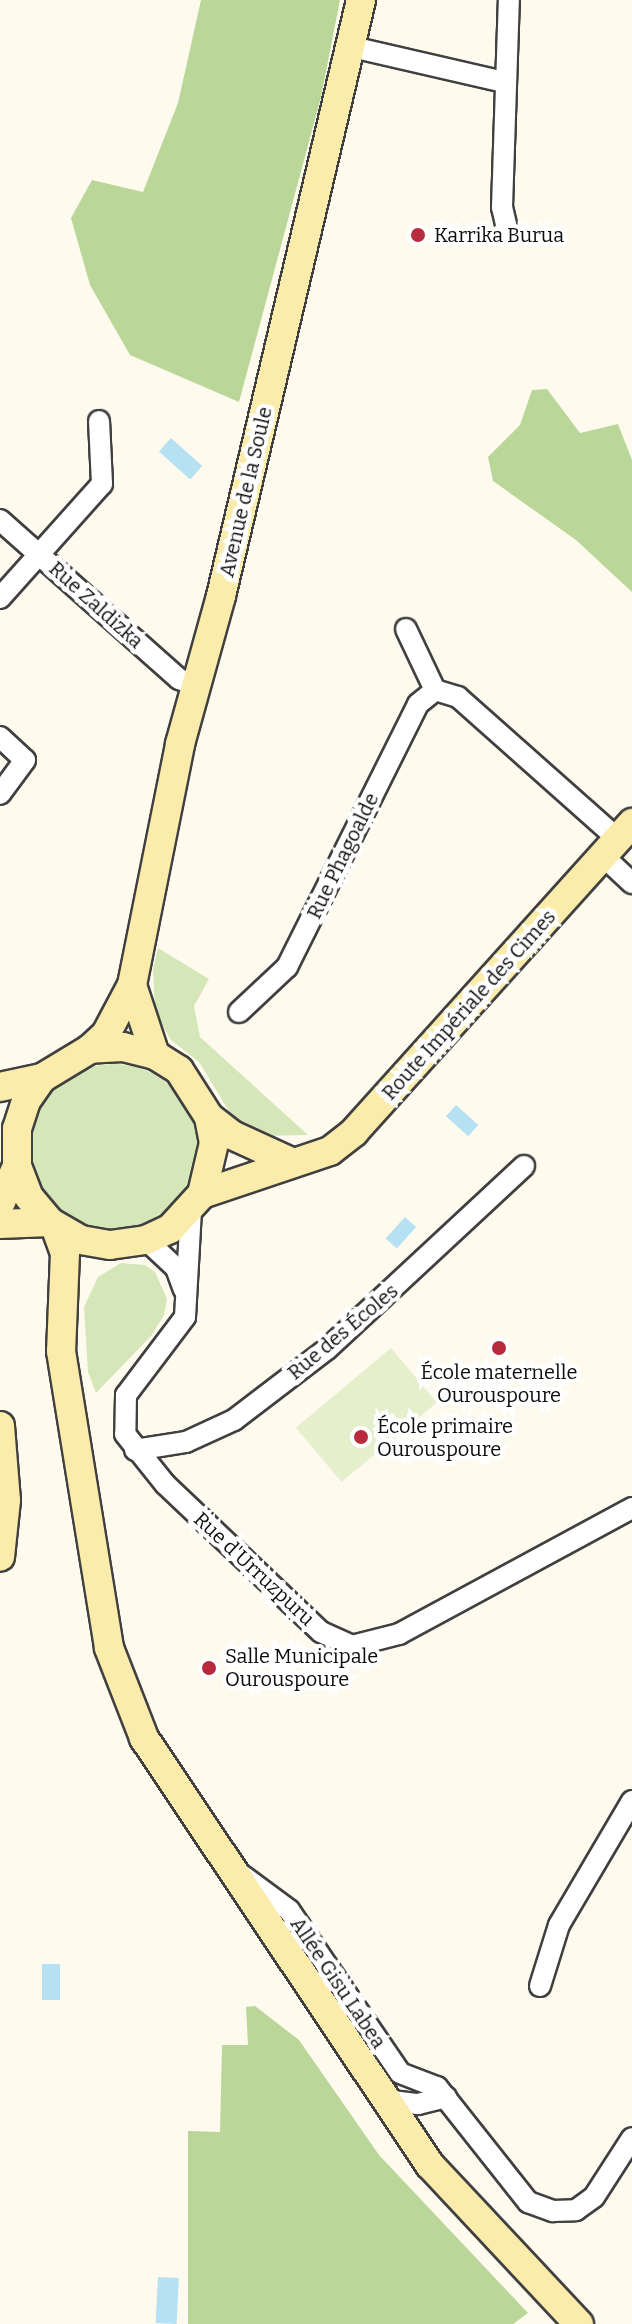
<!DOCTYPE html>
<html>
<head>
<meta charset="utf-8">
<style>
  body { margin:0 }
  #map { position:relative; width:632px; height:2324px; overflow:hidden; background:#fefaee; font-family:Bitter,serif }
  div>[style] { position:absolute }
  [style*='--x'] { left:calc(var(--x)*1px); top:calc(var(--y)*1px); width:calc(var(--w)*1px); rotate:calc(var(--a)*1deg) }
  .green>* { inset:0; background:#d5e7b9 }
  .round { border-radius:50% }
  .forest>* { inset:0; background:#bad799 }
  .pitch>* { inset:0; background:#e5efcb; transform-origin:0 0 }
  .water>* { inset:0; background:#b5e1f3; transform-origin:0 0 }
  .roads { filter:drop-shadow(2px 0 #404040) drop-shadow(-2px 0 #404040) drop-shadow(0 2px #404040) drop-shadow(0 -2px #404040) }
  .street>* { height:20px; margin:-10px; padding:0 10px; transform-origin:10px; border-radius:10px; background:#fff }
  .secondary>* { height:28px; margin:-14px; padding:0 14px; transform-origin:14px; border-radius:14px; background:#fbecac }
  .dots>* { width:22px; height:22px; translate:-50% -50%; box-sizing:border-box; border:4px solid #fff; border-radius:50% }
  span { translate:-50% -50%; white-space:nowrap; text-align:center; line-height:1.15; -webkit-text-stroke:8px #fff; paint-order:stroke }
  .poi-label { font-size:20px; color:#0d0d0d }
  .left { translate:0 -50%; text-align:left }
  .street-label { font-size:20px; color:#0d0d0d }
</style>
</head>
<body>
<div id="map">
  <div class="green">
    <i style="clip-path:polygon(158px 948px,209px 979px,194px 1006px,200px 1037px,308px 1135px,263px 1136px,246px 1127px,232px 1116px,199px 1062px,171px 1040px,155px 1012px,153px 969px)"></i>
    <i class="round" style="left:30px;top:1064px;width:168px;height:168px"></i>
    <i style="clip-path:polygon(121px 1263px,145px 1265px,155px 1272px,167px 1299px,164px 1315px,151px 1336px,96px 1393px,88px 1372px,84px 1307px,98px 1277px)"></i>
  </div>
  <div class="forest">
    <i style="clip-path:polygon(201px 0,340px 0,321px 97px,239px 402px,130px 355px,90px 285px,71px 218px,92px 180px,143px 192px,178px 103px)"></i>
    <i style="clip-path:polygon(547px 389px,580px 433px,618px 424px,632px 460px,632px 592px,576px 540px,493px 481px,488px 457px,520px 425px,532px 390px)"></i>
    <i style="clip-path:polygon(255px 2006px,299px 2040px,379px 2155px,528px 2313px,513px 2324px,188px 2324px,188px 2131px,220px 2132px,222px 2045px,248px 2045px,246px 2007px)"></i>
  </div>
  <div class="pitch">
    <i style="left:391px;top:1348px;width:71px;height:124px;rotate:50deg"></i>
  </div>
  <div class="water">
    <i style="left:171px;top:438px;width:42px;height:18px;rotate:42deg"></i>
    <i style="left:456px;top:1105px;width:30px;height:15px;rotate:42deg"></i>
    <i style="left:405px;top:1217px;width:15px;height:29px;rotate:42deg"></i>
    <i style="left:42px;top:1964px;width:18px;height:36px"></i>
    <i style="left:158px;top:2277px;width:21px;height:46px;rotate:3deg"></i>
  </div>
  <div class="roads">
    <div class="street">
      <i style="--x:352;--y:47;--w:156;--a:13"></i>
      <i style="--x:508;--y:233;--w:27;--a:-103"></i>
      <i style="--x:502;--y:207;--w:207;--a:-88.1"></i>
      <i style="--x:0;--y:520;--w:239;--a:41.6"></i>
      <i style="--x:179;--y:679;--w:17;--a:21"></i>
      <i style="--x:0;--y:598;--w:153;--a:-48.2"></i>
      <i style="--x:102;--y:484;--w:63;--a:-92.7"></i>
      <i style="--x:406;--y:629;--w:68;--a:64.6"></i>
      <i style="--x:0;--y:737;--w:34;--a:43"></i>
      <i style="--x:25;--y:760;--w:42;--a:126.3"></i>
      <i style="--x:603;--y:856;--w:40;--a:43"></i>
      <i style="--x:239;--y:1012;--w:66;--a:-43.2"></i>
      <i style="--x:287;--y:967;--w:294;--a:-63.5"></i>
      <i style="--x:418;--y:704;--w:22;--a:-39"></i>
      <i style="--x:435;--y:690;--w:24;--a:17"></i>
      <i style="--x:458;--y:697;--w:214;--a:41.6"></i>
      <i style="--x:191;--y:1210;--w:107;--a:93.2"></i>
      <i style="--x:185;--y:1317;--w:98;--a:127.1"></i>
      <i style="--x:126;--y:1395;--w:39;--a:91"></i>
      <i style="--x:125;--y:1434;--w:64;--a:51.3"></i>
      <i style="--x:165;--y:1484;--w:215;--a:43.5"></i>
      <i style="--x:321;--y:1632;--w:34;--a:24"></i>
      <i style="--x:352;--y:1646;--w:49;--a:-14.3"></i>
      <i style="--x:399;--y:1634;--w:265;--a:-28.4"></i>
      <i style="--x:146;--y:1240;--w:41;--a:43"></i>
      <i style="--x:176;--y:1268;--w:23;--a:70"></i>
      <i style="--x:135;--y:1450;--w:52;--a:-8.9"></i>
      <i style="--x:186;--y:1442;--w:53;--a:-24.6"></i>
      <i style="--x:234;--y:1420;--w:117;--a:-37.4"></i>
      <i style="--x:327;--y:1349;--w:269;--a:-42.9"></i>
      <i style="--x:243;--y:1876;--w:57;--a:36.5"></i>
      <i style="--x:289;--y:1910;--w:197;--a:55.7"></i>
      <i style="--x:400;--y:2073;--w:40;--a:21"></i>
      <i style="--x:437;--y:2087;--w:147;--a:51.6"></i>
      <i style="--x:528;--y:2202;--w:27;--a:20"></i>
      <i style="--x:553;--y:2211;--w:23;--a:-2"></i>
      <i style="--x:576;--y:2210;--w:22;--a:-36"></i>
      <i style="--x:594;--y:2197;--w:70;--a:-57.2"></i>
      <i style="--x:540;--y:1986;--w:64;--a:-72.7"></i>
      <i style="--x:559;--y:1925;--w:144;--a:-59.5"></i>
      <i style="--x:384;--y:2100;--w:34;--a:7"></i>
      <i style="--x:418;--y:2104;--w:29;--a:-14"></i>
    </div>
    <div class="secondary">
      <i style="--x:132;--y:985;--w:74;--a:71.8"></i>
      <i style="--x:90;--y:1049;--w:22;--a:-43"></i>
      <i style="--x:106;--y:1034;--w:55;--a:-62"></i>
      <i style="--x:132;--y:985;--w:246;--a:-78.7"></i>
      <i style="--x:180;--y:744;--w:154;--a:-74.5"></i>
      <i style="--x:221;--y:596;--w:612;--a:-76.78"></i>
      <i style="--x:0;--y:1087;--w:43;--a:-12.1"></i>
      <i style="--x:209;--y:1117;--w:29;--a:38"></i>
      <i style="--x:232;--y:1135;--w:65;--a:24.6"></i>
      <i style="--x:202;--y:1194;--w:52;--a:-76.8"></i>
      <i style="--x:214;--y:1143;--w:26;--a:-101"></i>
      <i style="--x:209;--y:1117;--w:56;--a:-122.6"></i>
      <i style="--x:179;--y:1070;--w:28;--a:-148"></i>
      <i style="--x:155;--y:1055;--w:33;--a:-166"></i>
      <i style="--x:123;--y:1047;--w:33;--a:177"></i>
      <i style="--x:90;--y:1049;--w:56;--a:148.9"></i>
      <i style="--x:42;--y:1078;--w:28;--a:125"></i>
      <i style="--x:26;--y:1101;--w:29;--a:108"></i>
      <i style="--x:17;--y:1129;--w:37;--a:90"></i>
      <i style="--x:17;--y:1166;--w:33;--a:69"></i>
      <i style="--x:29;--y:1197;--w:33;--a:50"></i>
      <i style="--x:50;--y:1222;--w:36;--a:30"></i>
      <i style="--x:81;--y:1240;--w:29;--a:10"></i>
      <i style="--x:110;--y:1245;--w:36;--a:-8"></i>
      <i style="--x:146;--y:1240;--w:26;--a:-25"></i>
      <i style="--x:170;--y:1229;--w:47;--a:-47.6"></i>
      <i style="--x:202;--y:1194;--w:135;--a:-18.6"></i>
      <i style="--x:330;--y:1151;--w:31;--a:-38"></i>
      <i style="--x:354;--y:1132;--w:416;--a:-48"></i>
      <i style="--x:0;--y:1204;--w:42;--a:-65.9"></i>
      <i style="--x:0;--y:1224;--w:50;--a:-2.3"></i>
      <i style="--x:55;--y:1226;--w:29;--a:70"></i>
      <i style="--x:65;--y:1253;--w:98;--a:92.3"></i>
      <i style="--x:61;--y:1351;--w:301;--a:80.8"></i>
      <i style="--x:109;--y:1648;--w:97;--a:68.7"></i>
      <i style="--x:144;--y:1738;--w:514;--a:56.19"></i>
      <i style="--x:430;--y:2165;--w:218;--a:46.9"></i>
      <i style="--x:0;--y:1426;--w:74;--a:85.4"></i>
      <i style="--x:6;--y:1500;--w:57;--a:96"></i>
    </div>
  </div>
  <div class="dots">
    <i style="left:418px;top:235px;background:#b72b3d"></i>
    <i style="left:499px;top:1348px;background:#b72b3d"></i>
    <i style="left:361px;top:1437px;background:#b72b3d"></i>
    <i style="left:209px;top:1668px;background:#b72b3d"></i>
  </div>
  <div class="poi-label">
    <span class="left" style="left:434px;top:235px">Karrika Burua</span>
    <span style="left:499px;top:1384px">École maternelle<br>Ourouspoure</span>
    <span class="left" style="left:377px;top:1438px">École primaire<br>Ourouspoure</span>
    <span class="left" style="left:225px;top:1668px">Salle Municipale<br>Ourouspoure</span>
  </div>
  <div class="street-label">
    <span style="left:246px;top:492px;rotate:-77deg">Avenue de la Soule</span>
    <span style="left:96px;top:605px;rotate:42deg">Rue Zaldizka</span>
    <span style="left:343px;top:856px;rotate:-64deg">Rue Phagoalde</span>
    <span style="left:469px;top:1005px;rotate:-48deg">Route Impériale des Cimes</span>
    <span style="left:343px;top:1332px;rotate:-40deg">Rue des Écoles</span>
    <span style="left:254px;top:1569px;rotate:43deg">Rue d'Urruzpuru</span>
    <span style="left:338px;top:1983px;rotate:56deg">Allée Gisu Labea</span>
  </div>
</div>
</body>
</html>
